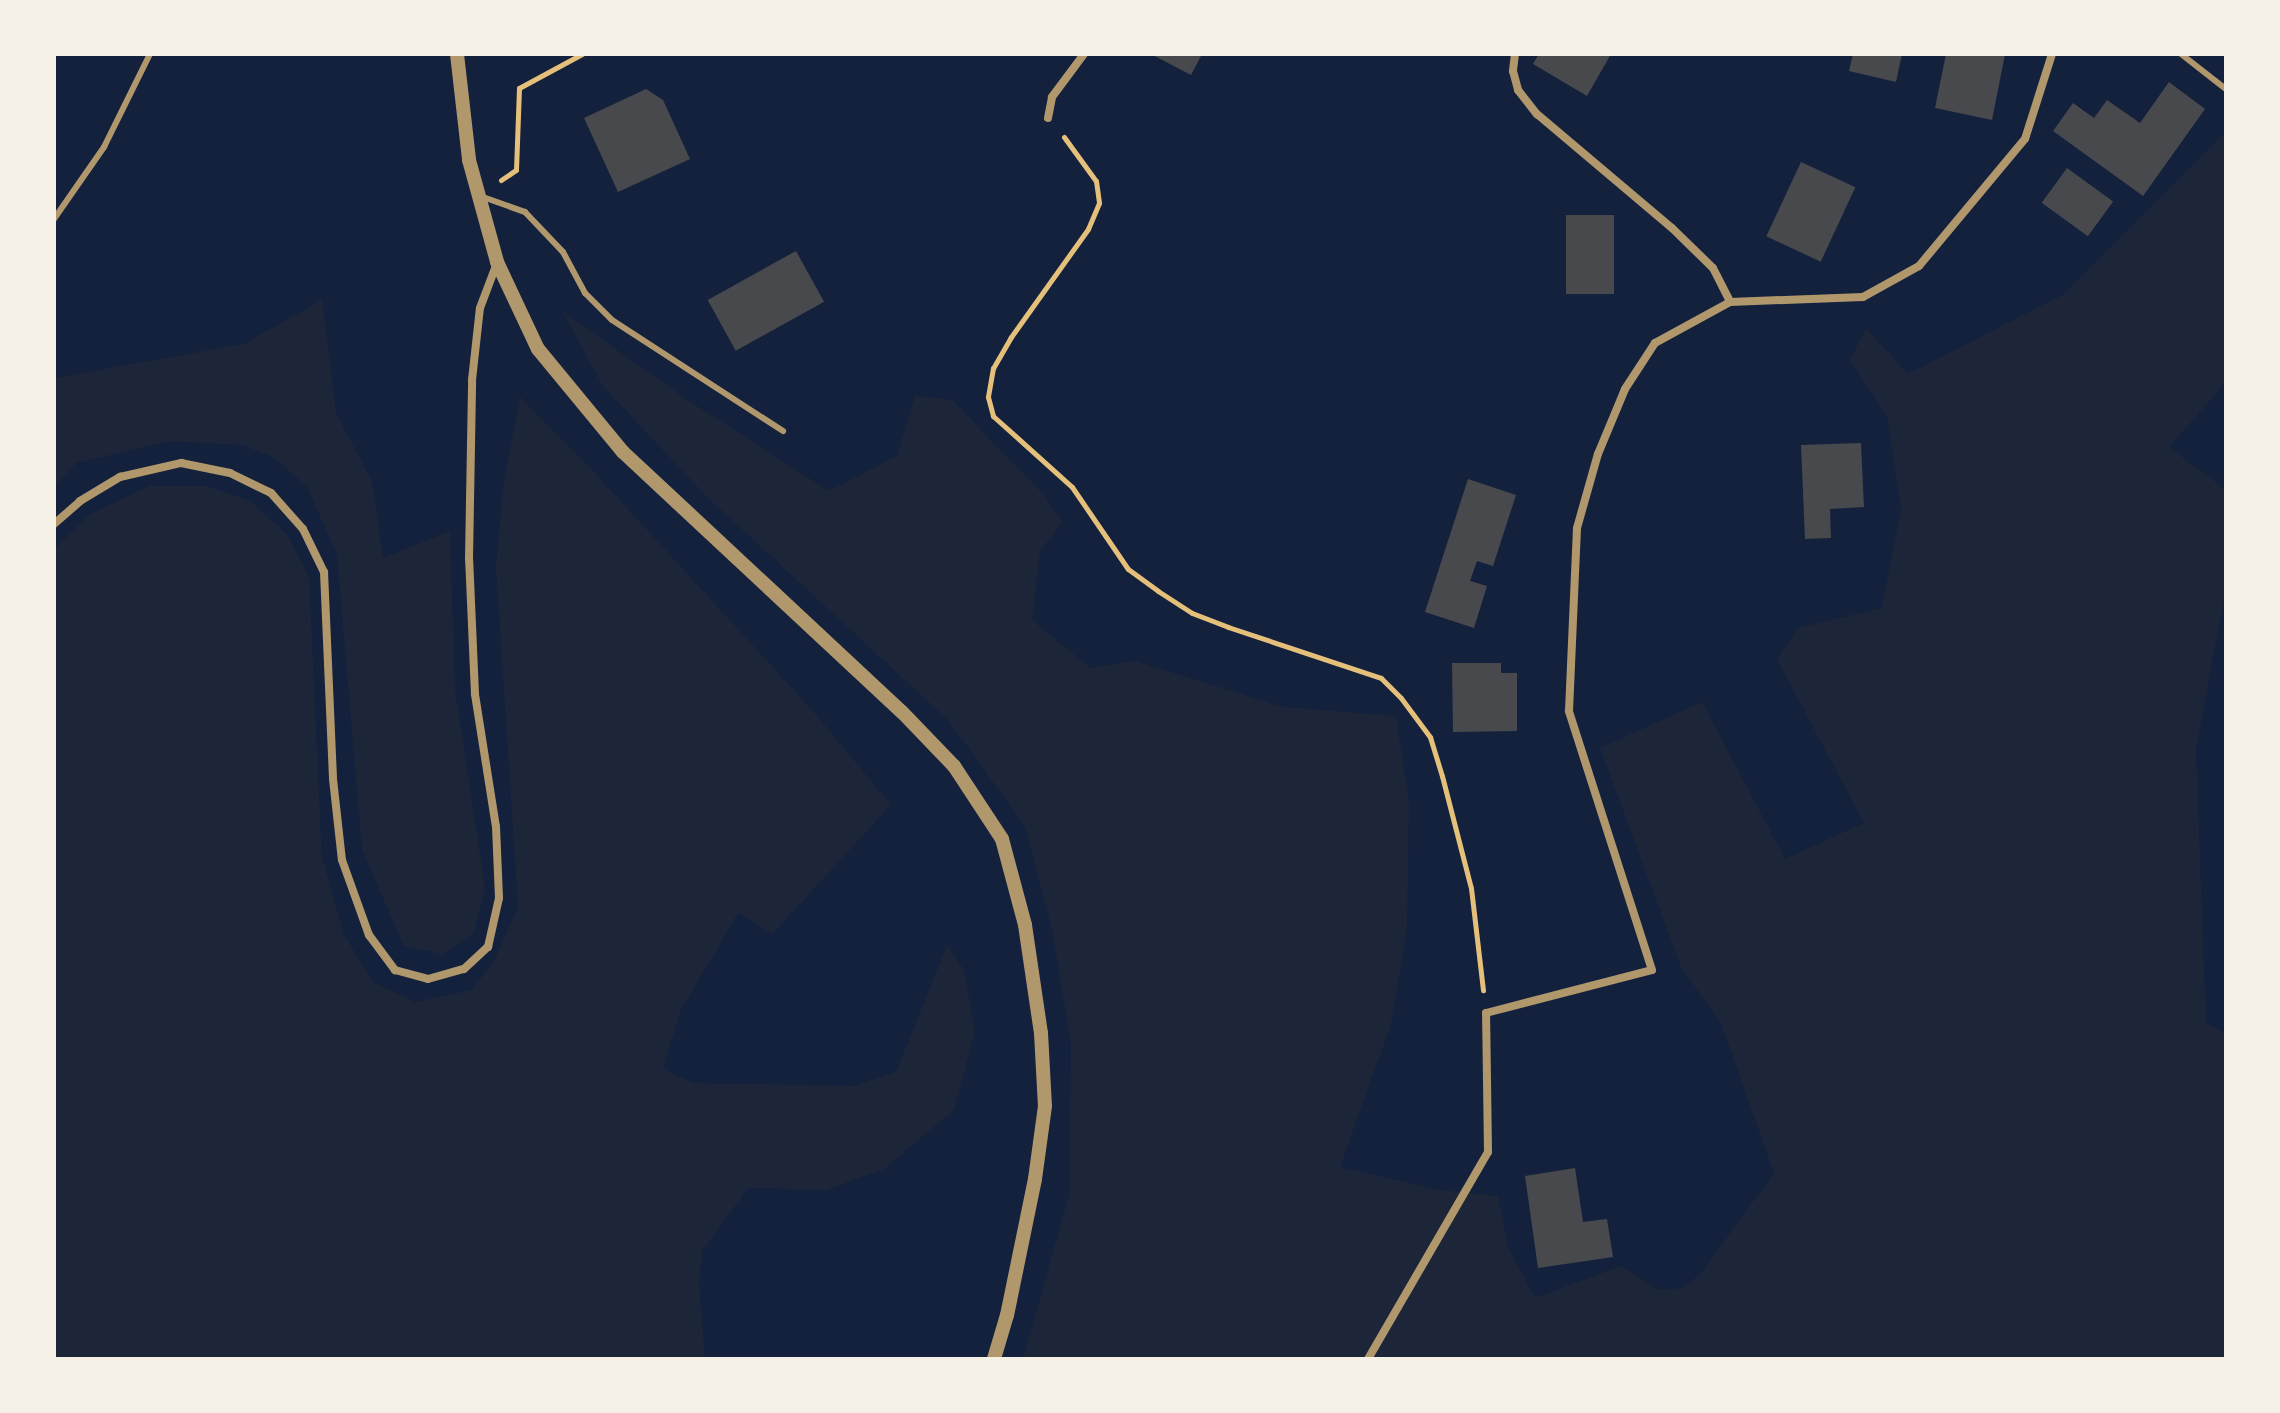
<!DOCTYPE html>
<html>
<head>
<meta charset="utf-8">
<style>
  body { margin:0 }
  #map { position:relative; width:2280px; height:1413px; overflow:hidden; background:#14213d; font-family:"Asap Condensed",sans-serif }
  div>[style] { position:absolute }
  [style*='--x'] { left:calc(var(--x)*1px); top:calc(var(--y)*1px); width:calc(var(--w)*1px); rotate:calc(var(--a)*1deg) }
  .green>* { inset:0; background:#1d2539 }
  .building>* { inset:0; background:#48494c; transform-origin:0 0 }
  .path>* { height:5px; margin:-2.5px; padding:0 2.5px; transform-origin:2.5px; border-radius:2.5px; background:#e5c07b }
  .service>* { height:6px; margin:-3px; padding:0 3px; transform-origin:3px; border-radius:3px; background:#b1986c }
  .minor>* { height:8px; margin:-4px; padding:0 4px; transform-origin:4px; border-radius:4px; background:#b1986c }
  .tertiary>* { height:14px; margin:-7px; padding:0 7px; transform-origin:7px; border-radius:7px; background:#b1986c }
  span { translate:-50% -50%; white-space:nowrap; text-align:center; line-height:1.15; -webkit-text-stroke:6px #f6f1e7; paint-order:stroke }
  .frame { position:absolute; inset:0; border:56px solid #f6f1e7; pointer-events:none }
</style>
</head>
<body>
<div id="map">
  <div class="green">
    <i style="clip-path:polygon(2226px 132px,2226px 382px,2169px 447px,2226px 490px,2226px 587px,2196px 749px,2206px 1023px,2226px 1034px,2226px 1359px,1023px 1359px,1069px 1195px,1071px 1044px,1052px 929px,1025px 826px,948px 720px,706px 496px,603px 386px,562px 311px,686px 399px,829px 491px,897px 456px,915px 396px,952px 400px,1043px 494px,1063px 522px,1040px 551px,1032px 620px,1090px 668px,1135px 661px,1283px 707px,1396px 716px,1409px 803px,1407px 928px,1391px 1024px,1340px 1167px,1439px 1190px,1498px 1196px,1508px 1247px,1535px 1298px,1621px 1266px,1659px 1290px,1683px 1288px,1701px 1273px,1774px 1173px,1721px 1023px,1681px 967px,1600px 748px,1702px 702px,1785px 859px,1864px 823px,1777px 659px,1798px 628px,1882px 608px,1901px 508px,1887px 416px,1850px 360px,1866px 328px,1908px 374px,2064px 294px)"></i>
    <i style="clip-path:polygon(322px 300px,336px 413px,372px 481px,383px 558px,450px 531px,455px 690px,485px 887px,474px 933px,442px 954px,404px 946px,362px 850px,337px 554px,307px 487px,275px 458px,243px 445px,169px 441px,76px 463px,54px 488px,54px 378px,244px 344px)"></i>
    <i style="clip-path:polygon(520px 397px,594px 472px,812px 710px,891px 805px,772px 934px,738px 913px,680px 1012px,663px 1069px,693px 1083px,855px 1086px,896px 1072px,947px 945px,964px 970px,975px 1031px,954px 1110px,884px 1169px,826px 1190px,748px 1188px,702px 1251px,699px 1283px,705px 1359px,54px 1359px,54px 549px,90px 514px,150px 486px,207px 486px,250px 501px,287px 534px,309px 577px,322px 857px,344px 935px,373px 982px,415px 1002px,472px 990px,495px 959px,518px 907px,496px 567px,504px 481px)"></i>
  </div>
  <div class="building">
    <i style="clip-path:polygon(1151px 54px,1202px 54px,1191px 75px)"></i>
    <i style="clip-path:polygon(1539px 54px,1611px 54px,1587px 96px,1533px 64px)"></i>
    <i style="clip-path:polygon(1853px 54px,1902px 54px,1896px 82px,1849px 71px)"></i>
    <i style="clip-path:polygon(1946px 54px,2005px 54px,1992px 120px,1935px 108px)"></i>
    <i style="clip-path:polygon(2169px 82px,2205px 109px,2143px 196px,2053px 131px,2073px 103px,2094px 118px,2107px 100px,2140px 123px)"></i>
    <i style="clip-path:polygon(646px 89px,663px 100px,690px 159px,618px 192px,584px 118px)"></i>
    <i style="left:1801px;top:162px;width:60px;height:82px;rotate:25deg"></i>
    <i style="left:2067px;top:168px;width:57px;height:43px;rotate:36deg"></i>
    <i style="left:1566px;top:215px;width:48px;height:79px"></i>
    <i style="left:796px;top:251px;width:58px;height:101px;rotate:61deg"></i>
    <i style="clip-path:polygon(1861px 443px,1864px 507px,1830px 509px,1831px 538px,1805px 539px,1801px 445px)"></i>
    <i style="clip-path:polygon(1468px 479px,1516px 495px,1493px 566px,1477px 561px,1470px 581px,1487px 586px,1474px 628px,1425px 612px)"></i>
    <i style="clip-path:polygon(1452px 663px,1501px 663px,1501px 673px,1517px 673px,1517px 731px,1453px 732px)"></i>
    <i style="clip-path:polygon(1575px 1168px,1583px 1222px,1607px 1219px,1613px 1257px,1538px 1268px,1525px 1176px)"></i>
  </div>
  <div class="path">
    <i style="--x:1064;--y:137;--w:54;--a:54"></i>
    <i style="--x:1096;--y:181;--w:22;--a:82"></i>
    <i style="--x:1099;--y:203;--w:28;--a:113"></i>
    <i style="--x:1088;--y:229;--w:133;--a:125.5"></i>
    <i style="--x:1011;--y:337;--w:36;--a:120"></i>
    <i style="--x:993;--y:368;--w:29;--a:100"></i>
    <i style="--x:988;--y:397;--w:20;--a:75"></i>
    <i style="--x:993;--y:416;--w:106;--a:41.9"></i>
    <i style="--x:1072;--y:487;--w:99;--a:55.7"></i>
    <i style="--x:1128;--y:569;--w:37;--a:36"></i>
    <i style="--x:1158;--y:591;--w:40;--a:32.9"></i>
    <i style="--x:1192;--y:613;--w:39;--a:21"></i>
    <i style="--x:1228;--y:627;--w:161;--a:18.4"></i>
    <i style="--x:1381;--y:678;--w:28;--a:45"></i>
    <i style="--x:1401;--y:698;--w:49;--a:53.4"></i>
    <i style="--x:1430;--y:737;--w:41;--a:72.9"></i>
    <i style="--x:1442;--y:776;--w:116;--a:75.5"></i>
    <i style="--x:1471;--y:888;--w:103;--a:83.3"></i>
    <i style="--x:501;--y:180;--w:18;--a:-34"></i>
    <i style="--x:516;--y:170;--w:82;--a:-87.9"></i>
    <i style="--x:519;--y:88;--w:72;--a:-28.4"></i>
  </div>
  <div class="service">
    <i style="--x:2181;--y:54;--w:57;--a:37.9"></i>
    <i style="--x:480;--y:196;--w:48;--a:19.6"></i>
    <i style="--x:525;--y:212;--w:55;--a:46.5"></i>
    <i style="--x:563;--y:252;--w:47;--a:61.8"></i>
    <i style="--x:585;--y:293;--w:38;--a:45"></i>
    <i style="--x:612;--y:320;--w:204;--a:33"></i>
    <i style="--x:54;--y:219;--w:88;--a:-55.2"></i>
    <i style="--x:104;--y:147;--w:104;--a:-63.7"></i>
  </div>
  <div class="minor">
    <i style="--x:1515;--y:54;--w:17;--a:97"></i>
    <i style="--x:1513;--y:71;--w:20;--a:75"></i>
    <i style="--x:1518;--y:90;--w:31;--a:52"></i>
    <i style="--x:1537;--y:114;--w:177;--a:40.2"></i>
    <i style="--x:1672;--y:228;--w:57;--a:44.3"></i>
    <i style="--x:1713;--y:268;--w:38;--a:63"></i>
    <i style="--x:1048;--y:118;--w:21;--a:-79"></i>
    <i style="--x:1052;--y:97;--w:54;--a:-53.3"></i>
    <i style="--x:54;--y:524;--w:35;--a:-41"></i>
    <i style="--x:80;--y:501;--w:47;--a:-31"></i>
    <i style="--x:120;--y:477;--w:63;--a:-12.9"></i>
    <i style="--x:181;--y:463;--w:50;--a:11.5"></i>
    <i style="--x:230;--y:473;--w:46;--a:26"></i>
    <i style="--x:271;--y:493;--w:48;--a:48.4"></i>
    <i style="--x:303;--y:529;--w:48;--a:64"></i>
    <i style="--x:324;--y:572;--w:207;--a:87.5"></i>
    <i style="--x:333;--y:779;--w:81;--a:83.7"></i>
    <i style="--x:342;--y:860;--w:80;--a:70.2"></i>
    <i style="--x:369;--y:935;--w:44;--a:53.4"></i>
    <i style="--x:395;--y:970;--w:34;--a:15"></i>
    <i style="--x:428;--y:979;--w:37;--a:-16"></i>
    <i style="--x:464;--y:969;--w:33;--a:-43"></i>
    <i style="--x:488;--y:947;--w:50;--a:-77.3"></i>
    <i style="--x:499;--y:898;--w:71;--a:-92.4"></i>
    <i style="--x:496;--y:827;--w:135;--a:-99"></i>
    <i style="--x:475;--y:694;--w:135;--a:-92.5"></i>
    <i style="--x:469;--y:559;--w:179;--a:-89"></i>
    <i style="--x:472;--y:380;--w:72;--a:-83.7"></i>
    <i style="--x:480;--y:308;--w:48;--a:-69.3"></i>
    <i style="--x:1368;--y:1359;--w:239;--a:-59.9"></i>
    <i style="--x:1488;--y:1152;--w:139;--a:-90.8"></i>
    <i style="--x:1486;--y:1013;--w:171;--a:-14.5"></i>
    <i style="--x:1652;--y:970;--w:272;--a:-107.8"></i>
    <i style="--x:1569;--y:711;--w:183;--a:-87.5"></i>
    <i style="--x:1577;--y:528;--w:77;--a:-74.2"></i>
    <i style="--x:1598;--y:454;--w:70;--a:-67.4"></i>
    <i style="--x:1625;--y:389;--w:55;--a:-56.9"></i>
    <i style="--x:1655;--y:343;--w:85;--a:-28.7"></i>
    <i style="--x:1730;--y:302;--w:133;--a:-2.2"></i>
    <i style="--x:1863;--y:297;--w:64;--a:-29"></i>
    <i style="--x:1919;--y:266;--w:165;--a:-50.2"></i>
    <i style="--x:2025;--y:139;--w:89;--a:-72.4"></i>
  </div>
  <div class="tertiary">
    <i style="--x:457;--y:54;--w:107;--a:83.5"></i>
    <i style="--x:469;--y:160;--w:106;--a:74.6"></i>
    <i style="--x:497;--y:262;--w:96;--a:64.8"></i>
    <i style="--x:538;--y:349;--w:134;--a:50.5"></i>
    <i style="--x:623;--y:452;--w:381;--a:43"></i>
    <i style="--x:902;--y:712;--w:75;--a:46.1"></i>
    <i style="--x:954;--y:766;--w:87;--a:56.7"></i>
    <i style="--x:1002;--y:839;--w:89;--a:75"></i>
    <i style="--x:1025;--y:925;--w:109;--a:81.6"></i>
    <i style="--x:1041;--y:1033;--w:73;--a:86.9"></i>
    <i style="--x:1045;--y:1106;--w:74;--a:97.8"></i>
    <i style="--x:1035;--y:1179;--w:139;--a:101.6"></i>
    <i style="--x:1007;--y:1315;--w:46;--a:106.5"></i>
  </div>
  <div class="frame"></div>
</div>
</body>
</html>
